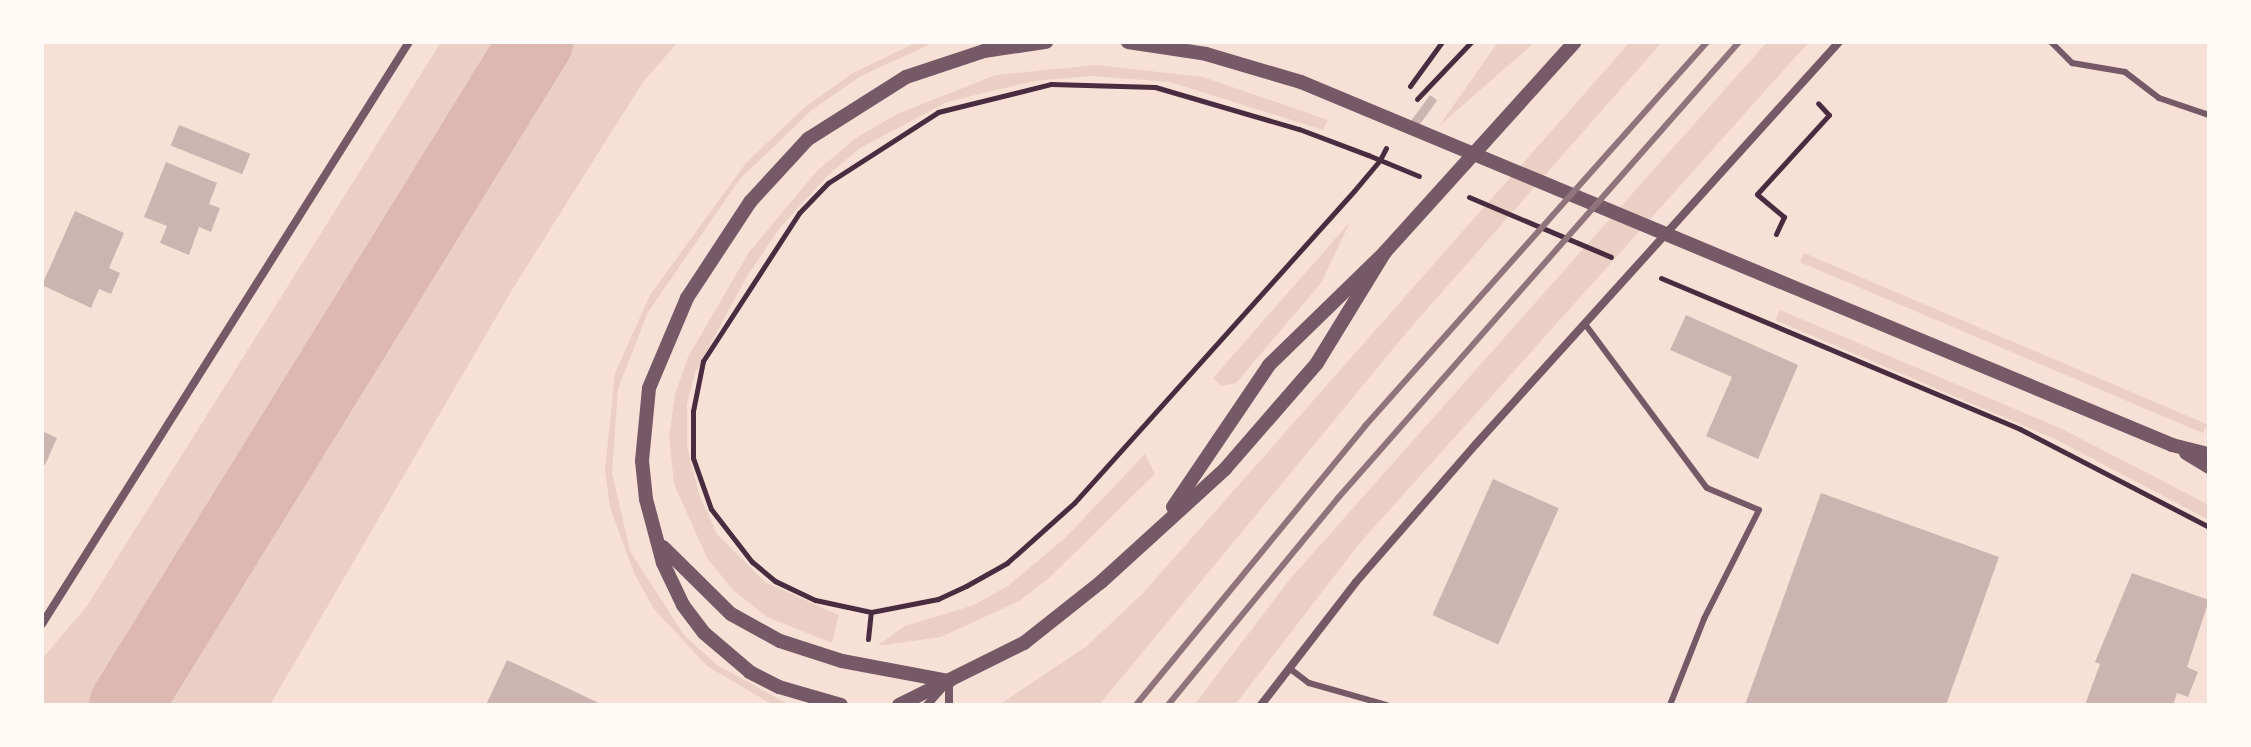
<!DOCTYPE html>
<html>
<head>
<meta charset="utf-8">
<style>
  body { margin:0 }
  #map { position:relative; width:2251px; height:747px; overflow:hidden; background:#f7e1d7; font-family:Lato,sans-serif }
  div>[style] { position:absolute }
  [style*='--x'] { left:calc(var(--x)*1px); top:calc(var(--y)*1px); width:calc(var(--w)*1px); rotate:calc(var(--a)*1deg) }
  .green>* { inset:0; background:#ebcfc5; transform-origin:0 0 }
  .river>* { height:74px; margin:-37px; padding:0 37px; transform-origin:37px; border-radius:37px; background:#dcb8b0 }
  .building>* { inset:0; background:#ccb4b1; transform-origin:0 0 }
  .path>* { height:5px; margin:-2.5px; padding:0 2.5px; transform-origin:2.5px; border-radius:2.5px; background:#4a2c40 }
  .service>* { height:6px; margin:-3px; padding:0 3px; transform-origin:3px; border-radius:3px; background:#755966 }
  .minor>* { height:8px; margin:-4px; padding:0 4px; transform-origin:4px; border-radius:4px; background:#755966 }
  .tertiary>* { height:14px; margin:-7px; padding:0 7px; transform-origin:7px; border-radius:7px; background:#755966 }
  .rail>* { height:6px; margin:-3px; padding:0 3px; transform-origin:3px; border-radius:3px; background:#8f747c }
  span { translate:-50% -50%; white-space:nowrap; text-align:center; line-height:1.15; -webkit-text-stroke:6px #fffaf5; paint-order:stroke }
  .frame { position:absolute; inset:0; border:44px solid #fffaf5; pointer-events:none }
</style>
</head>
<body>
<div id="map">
  <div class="green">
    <i style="clip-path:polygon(441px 42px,678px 42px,643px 82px,515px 285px,270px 705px,42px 705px,42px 659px,87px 606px)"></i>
    <i style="clip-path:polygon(917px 42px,935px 42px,861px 76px,813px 109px,740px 179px,648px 312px,618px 389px,612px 472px,630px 551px,684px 635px,717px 665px,790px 705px,773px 705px,707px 666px,654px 609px,635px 575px,610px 508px,605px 470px,615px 373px,650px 295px,746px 163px,805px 107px,853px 73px)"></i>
    <i style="clip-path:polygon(1498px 42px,1535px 42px,1439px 126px)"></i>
    <i style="clip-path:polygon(1630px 42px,1662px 42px,1407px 332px,1099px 705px,999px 705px,1087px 646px,1144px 592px)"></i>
    <i style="clip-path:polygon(1767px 42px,1809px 42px,1359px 544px,1235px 705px,1194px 705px,1290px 579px)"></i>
    <i style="clip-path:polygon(1096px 65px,1203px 77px,1328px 120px,1323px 130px,1170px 82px,1091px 76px,1034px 81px,947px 102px,860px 148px,827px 176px,779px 229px,746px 278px,695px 373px,687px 404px,687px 447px,699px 494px,717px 534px,765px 582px,839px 615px,832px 643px,767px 617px,733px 590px,707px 558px,674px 484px,669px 438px,675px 394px,688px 357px,749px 252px,817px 171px,856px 138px,897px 114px,996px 75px)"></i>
    <i style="clip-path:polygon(1350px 222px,1321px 283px,1236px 383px,1221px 386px,1213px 378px)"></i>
    <i style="left:1804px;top:253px;width:438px;height:10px;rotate:23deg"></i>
    <i style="clip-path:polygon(1780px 310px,2060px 428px,2209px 505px,2209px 520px,2055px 439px,1775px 320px)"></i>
    <i style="clip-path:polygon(1145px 454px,1155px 474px,1048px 579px,1019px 601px,941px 637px,877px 646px,905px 626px,974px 605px,1008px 586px,1066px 537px)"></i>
  </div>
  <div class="river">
    <i style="--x:126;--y:705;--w:780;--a:-58.27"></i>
  </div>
  <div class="building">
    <i style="left:1430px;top:95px;width:9px;height:36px;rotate:36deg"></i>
    <i style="left:179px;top:125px;width:77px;height:22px;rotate:22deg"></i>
    <i style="clip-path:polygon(166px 162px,217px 183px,209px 204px,220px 208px,211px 232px,199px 227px,189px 255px,160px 243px,167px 226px,144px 217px)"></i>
    <i style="clip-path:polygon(75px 211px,124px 233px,109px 268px,120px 273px,111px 294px,99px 289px,91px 308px,42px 285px)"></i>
    <i style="clip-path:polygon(1686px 315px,1798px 365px,1758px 459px,1706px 436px,1732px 377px,1670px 350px)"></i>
    <i style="clip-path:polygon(42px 431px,57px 438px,45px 465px,42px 464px)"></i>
    <i style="left:1493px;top:479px;width:72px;height:149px;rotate:24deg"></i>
    <i style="clip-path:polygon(1821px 493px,1999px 557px,1946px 705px,1745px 705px)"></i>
    <i style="clip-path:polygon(2132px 573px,2209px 600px,2187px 667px,2198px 672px,2188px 697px,2177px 693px,2173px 705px,2085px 705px,2100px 664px,2095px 662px)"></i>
    <i style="clip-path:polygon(507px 660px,544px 677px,603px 705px,486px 705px)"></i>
  </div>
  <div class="path">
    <i style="--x:1410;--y:86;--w:54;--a:-54"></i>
    <i style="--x:1417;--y:99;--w:79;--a:-46.5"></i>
    <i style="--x:1386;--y:148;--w:13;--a:117"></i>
    <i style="--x:1380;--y:160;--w:40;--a:130"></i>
    <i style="--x:1354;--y:191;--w:419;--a:131.9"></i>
    <i style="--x:1074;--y:503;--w:90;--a:138.2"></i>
    <i style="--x:1007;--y:563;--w:47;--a:150.7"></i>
    <i style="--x:966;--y:586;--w:31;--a:155"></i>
    <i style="--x:938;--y:599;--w:68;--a:169"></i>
    <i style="--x:871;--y:612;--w:57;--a:-167.9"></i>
    <i style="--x:815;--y:600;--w:44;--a:-154.6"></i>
    <i style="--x:775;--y:581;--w:30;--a:-140"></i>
    <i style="--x:752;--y:562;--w:67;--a:-127.7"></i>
    <i style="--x:711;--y:509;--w:54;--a:-109.4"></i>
    <i style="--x:693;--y:458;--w:47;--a:-90"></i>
    <i style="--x:693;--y:411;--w:51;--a:-78.7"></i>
    <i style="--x:703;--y:361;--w:176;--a:-57"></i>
    <i style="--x:799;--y:213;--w:42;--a:-46"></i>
    <i style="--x:828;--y:183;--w:131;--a:-32.8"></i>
    <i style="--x:938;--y:112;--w:116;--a:-13.9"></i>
    <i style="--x:1051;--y:84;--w:104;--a:1.7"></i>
    <i style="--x:1155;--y:87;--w:150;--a:16.3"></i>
    <i style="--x:1299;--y:129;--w:74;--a:20.6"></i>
    <i style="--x:1368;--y:155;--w:55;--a:22.4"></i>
    <i style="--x:1469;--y:197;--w:154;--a:22.9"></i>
    <i style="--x:1776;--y:234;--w:19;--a:-65"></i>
    <i style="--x:1784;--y:217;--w:35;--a:-140"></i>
    <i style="--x:1757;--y:194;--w:107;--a:-47.7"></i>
    <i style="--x:1829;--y:115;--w:16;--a:-133"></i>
    <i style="--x:1661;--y:278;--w:389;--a:22.8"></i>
    <i style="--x:2020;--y:429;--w:213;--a:27.4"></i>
    <i style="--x:868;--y:639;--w:27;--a:-84"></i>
  </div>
  <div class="service">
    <i style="--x:2051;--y:42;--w:30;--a:45"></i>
    <i style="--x:2072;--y:63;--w:54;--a:9.6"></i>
    <i style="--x:2125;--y:72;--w:43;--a:37.4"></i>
    <i style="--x:2159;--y:98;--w:53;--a:18.8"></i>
    <i style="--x:1585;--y:324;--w:204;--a:53.4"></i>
    <i style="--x:1707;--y:488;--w:56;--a:22.9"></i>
    <i style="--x:1759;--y:510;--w:122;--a:116.8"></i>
    <i style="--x:1704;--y:619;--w:92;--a:111.6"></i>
    <i style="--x:1289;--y:668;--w:25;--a:37"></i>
    <i style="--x:1309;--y:683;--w:81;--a:15.8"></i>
  </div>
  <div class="minor">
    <i style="--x:42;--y:624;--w:688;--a:-57.77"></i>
    <i style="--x:949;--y:681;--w:24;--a:90"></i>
    <i style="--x:927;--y:705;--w:24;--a:-48"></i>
    <i style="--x:1261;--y:705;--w:155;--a:-52.3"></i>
    <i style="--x:1356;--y:582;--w:183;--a:-49"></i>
    <i style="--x:1476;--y:444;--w:542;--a:-47.92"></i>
  </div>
  <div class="tertiary">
    <i style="--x:1128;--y:42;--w:79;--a:8.7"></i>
    <i style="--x:1206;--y:54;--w:99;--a:16.4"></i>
    <i style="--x:1301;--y:82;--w:944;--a:22.62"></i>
    <i style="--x:2172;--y:445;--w:38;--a:14"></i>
    <i style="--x:2186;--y:453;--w:27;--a:31"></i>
    <i style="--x:1173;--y:507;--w:171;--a:-55.9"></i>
    <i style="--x:1269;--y:365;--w:162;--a:-44.2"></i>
    <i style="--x:1385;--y:252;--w:283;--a:-47.9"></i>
    <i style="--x:663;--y:547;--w:95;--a:44.6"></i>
    <i style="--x:731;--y:614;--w:56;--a:28.9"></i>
    <i style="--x:780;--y:641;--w:65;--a:17.9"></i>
    <i style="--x:842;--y:661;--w:109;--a:10.6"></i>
    <i style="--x:841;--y:705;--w:65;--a:-163.8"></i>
    <i style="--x:779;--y:687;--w:33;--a:-153"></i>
    <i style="--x:750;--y:672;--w:60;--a:-139.7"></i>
    <i style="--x:704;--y:633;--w:35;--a:-127"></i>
    <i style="--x:683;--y:605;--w:47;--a:-115.5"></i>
    <i style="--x:663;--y:563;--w:66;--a:-104.9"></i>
    <i style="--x:646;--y:499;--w:38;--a:-96"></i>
    <i style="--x:642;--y:461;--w:73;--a:-84.5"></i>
    <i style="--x:649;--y:388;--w:98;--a:-67.1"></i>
    <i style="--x:687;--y:298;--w:115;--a:-56.7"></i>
    <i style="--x:750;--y:202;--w:86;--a:-47.4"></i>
    <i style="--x:808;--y:139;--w:116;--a:-32.3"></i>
    <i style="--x:906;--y:77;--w:82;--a:-18.4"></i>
    <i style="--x:984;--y:51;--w:63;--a:-8.3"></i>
    <i style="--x:899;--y:705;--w:140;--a:-26.4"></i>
    <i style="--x:1024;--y:643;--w:98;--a:-38.4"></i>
    <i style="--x:1101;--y:582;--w:168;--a:-42.3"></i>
    <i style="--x:1225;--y:469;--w:140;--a:-49"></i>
    <i style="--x:1317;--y:363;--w:130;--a:-58.5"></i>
  </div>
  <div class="rail">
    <i style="--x:1136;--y:705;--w:361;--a:-50.6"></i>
    <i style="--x:1365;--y:426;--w:514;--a:-48.31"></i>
    <i style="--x:1168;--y:705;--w:268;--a:-50.6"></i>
    <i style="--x:1338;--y:498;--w:607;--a:-48.67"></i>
  </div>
  <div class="frame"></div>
</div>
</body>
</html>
